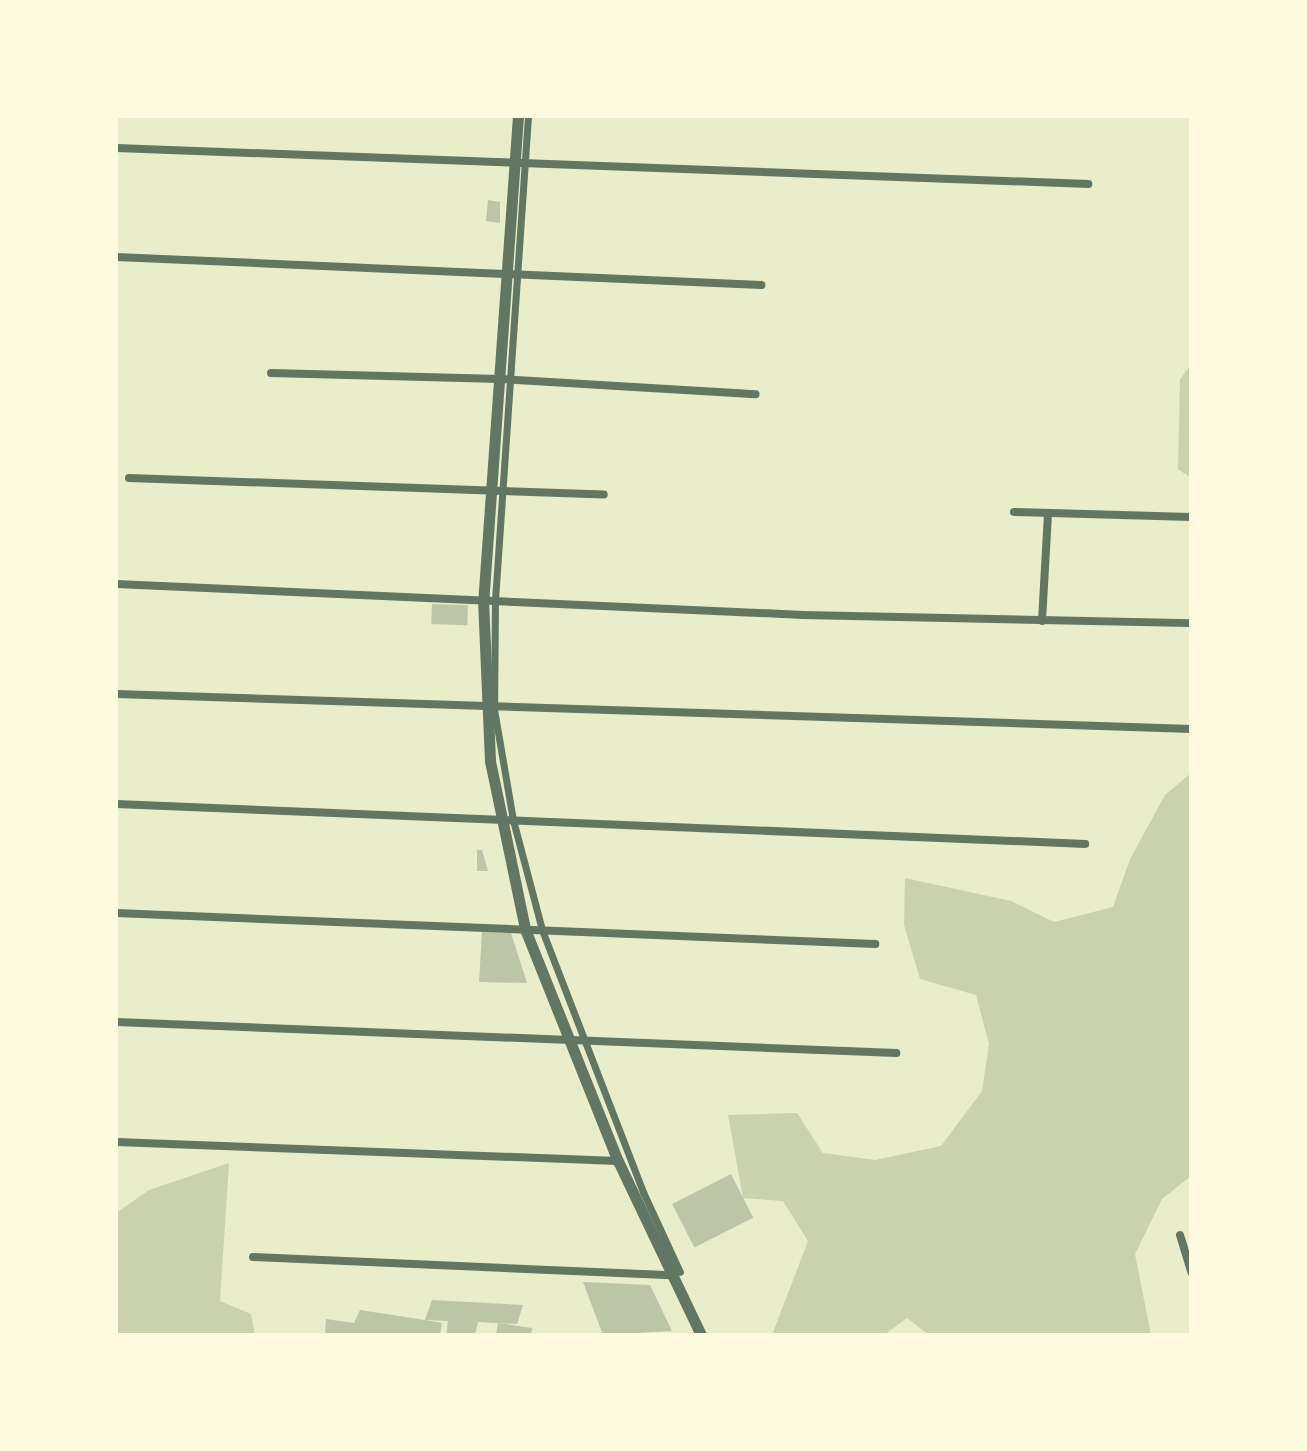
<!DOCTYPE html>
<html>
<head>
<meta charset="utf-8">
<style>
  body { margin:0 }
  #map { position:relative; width:1307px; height:1451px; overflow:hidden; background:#e9edc9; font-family:"Playfair Display",serif }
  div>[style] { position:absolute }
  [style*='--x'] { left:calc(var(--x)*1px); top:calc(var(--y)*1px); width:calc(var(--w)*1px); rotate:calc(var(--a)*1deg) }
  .green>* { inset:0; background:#cad2ad }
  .building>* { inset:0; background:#bcc5a7; transform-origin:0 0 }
  .pedestrian>* { height:7px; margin:-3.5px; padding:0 3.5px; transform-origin:3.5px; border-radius:3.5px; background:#617663 }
  .minor>* { height:8px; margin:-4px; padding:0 4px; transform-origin:4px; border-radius:4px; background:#617663 }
  .tertiary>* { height:11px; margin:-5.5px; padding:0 5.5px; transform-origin:5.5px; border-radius:5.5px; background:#617663 }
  span { translate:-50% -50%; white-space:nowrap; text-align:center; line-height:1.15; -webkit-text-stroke:6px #fefae0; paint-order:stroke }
  .frame { position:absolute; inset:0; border:118px solid #fefae0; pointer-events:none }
</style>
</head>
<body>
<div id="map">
  <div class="green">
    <i style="clip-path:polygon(1191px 365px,1191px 478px,1178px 469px,1180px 379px)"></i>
    <i style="clip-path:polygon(1191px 773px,1191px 1176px,1162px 1199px,1135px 1254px,1151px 1335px,929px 1335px,907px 1318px,884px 1335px,772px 1335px,808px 1241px,783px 1201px,743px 1198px,728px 1115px,797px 1113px,823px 1153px,875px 1160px,941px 1146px,982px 1091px,989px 1044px,976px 995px,920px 979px,904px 925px,905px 878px,1011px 901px,1054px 922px,1113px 907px,1130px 859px,1165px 795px)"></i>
    <i style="clip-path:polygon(229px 1163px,220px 1301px,251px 1314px,255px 1335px,116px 1335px,116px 1213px,149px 1190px)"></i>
  </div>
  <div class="building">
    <i style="clip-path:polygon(488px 200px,500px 202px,500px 223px,486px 221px)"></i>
    <i style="left:432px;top:604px;width:36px;height:20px;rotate:2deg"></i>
    <i style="clip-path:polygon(477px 850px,482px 850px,488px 871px,477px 871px)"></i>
    <i style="clip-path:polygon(482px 932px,511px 933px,527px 983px,479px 982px)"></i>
    <i style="left:731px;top:1174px;width:49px;height:66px;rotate:63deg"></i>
    <i style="clip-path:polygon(583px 1282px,650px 1285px,672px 1331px,603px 1335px)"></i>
    <i style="clip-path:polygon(432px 1300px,523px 1305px,517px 1324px,478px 1322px,475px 1335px,446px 1335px,448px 1321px,425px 1320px,442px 1323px,440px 1335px,325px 1335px,326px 1319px,354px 1323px,360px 1310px,425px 1320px)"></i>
    <i style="clip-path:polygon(498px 1323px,532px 1328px,531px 1335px,496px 1335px)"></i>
  </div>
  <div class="pedestrian">
    <i style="--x:528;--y:116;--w:485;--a:93.9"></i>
    <i style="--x:495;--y:600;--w:109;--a:90.5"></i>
    <i style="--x:494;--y:709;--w:113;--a:80.3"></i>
    <i style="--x:513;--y:820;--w:114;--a:75.2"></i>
    <i style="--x:542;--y:930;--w:281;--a:68.9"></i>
    <i style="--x:643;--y:1192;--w:88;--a:65.2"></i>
  </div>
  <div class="minor">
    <i style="--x:116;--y:148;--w:973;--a:2.12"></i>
    <i style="--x:116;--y:257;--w:646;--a:2.49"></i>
    <i style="--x:271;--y:373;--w:229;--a:1.5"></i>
    <i style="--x:500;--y:379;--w:256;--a:3.4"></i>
    <i style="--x:129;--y:478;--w:475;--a:2"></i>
    <i style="--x:1014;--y:512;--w:177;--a:1.6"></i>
    <i style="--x:116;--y:584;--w:688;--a:2.58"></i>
    <i style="--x:803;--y:615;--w:388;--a:1.2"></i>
    <i style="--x:1042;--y:621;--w:108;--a:-86.8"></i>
    <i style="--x:116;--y:694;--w:1076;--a:1.86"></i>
    <i style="--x:116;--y:804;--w:970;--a:2.36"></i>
    <i style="--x:116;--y:913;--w:760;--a:2.34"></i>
    <i style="--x:116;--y:1022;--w:781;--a:2.28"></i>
    <i style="--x:116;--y:1142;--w:502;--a:2.17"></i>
    <i style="--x:1180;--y:1235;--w:39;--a:73"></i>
    <i style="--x:253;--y:1257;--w:419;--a:2.5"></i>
  </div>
  <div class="tertiary">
    <i style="--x:518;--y:116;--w:485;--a:94.1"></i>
    <i style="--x:483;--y:600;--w:161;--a:87.5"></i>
    <i style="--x:490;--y:761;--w:172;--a:78.2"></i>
    <i style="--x:525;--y:929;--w:250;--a:68.2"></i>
    <i style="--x:618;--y:1161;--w:193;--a:64.5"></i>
  </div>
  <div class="frame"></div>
</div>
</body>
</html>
